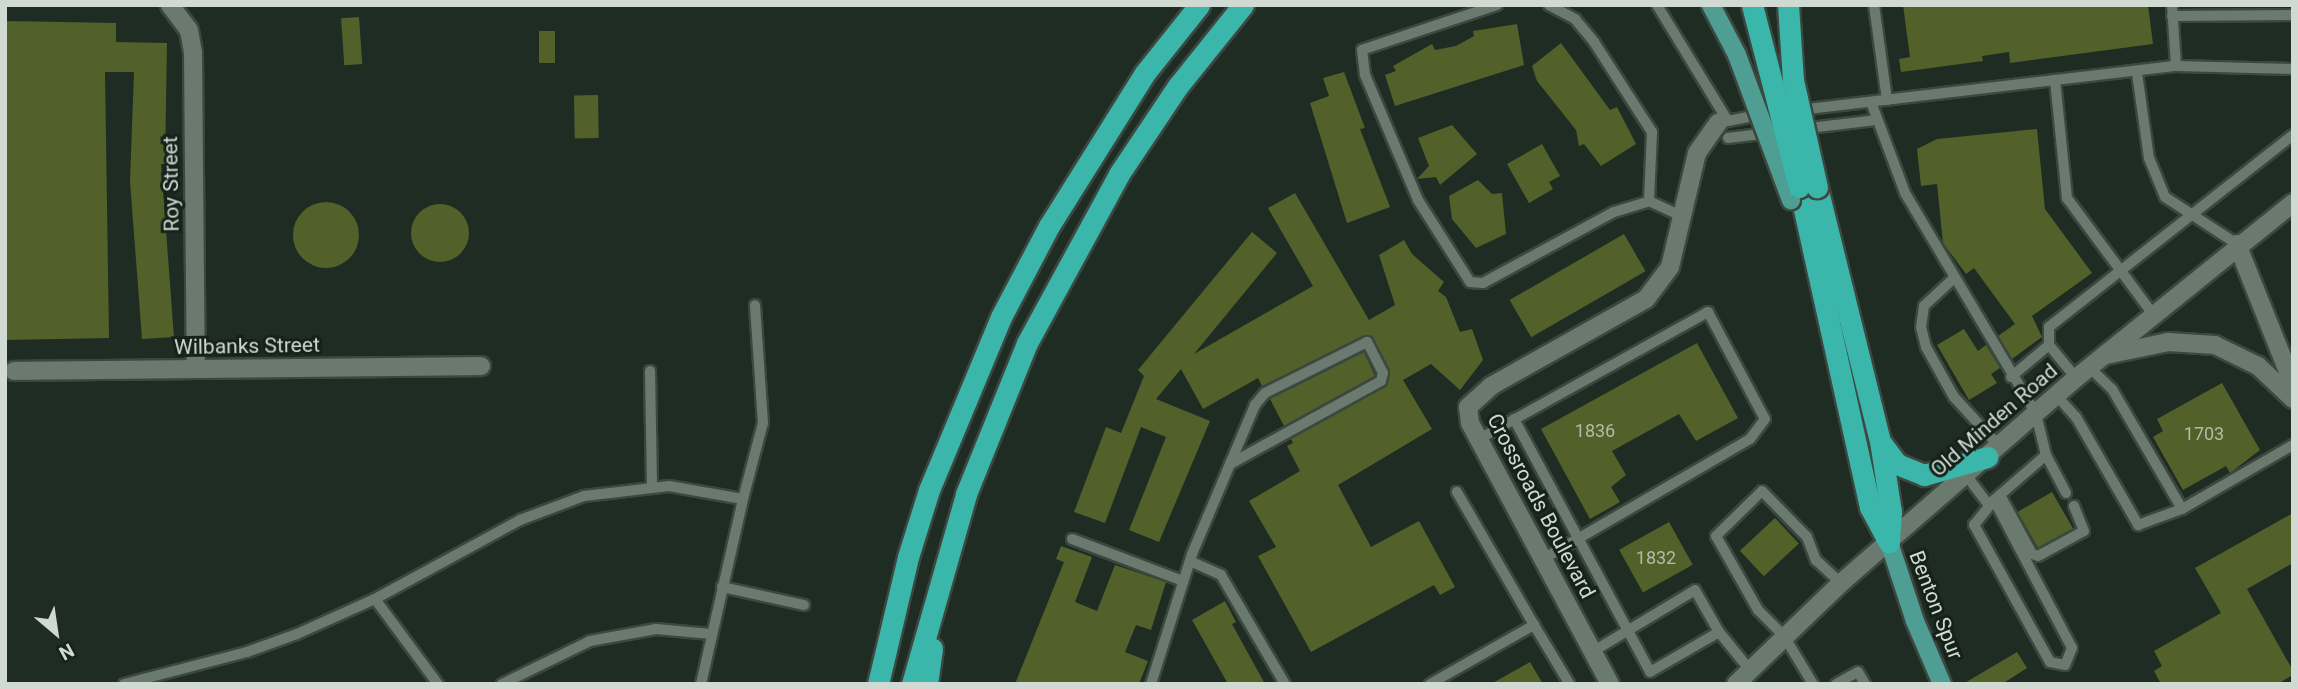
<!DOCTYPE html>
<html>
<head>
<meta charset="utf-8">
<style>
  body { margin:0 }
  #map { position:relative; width:2298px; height:689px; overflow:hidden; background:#1f2c23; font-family:Roboto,sans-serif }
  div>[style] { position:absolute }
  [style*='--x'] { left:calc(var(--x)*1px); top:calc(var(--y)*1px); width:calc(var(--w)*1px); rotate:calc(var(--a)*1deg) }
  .building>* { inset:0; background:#526129; transform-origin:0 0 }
  .round { border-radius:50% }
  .roads { filter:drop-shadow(2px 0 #3c4740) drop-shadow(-2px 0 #3c4740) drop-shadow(0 2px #3c4740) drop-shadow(0 -2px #3c4740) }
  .service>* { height:10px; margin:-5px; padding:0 5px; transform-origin:5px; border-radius:5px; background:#6a7a6f }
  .minor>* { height:18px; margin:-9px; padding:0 9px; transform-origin:9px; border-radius:9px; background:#6a7a6f }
  .secondary>* { height:18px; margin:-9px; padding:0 9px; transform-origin:9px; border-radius:9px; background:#6a7a6f }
  .primary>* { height:18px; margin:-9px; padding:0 9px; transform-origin:9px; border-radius:9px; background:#4e9e93 }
  .motorway>* { height:21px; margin:-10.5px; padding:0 10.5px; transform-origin:10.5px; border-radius:10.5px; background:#3bb6ab }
  .bridges { filter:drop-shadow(2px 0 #3c4740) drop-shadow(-2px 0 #3c4740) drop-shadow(0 2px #3c4740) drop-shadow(0 -2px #3c4740) }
  .primary-bridge>* { height:18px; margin:-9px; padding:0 9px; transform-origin:9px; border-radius:9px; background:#4e9e93 }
  .motorway-bridge>* { height:21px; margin:-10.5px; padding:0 10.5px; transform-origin:10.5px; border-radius:10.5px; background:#3bb6ab }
  span { translate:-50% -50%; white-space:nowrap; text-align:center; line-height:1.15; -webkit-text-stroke:6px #152219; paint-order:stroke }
  .number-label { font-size:18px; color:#b1bba8 }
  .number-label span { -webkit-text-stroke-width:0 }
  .street-label { font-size:21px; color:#d1d9d3 }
  .frame { position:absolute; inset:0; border:7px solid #d1d9d3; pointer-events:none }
  .north { position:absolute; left:21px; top:598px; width:70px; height:70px; -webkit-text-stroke:5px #152219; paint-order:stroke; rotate:151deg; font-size:19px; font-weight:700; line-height:28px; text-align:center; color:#d1d9d3 }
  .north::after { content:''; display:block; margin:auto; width:24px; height:32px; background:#d1d9d3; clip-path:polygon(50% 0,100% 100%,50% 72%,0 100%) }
</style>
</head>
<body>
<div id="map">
  <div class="building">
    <i style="clip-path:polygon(1903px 5px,2148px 5px,2153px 44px,2010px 63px,2009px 52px,1982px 56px,1983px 61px,1901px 72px,1899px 59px,1910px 57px)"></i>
    <i style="left:359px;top:17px;width:47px;height:18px;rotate:86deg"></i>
    <i style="clip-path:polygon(5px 21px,116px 23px,116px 42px,167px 43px,165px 164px,161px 164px,174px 337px,142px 339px,130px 181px,134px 72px,105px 72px,109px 338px,5px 340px)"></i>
    <i style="clip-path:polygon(1517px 24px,1524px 65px,1395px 106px,1385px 75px,1396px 71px,1393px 66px,1432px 44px,1435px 50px,1456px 46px,1474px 36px,1473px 31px)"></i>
    <i style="left:539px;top:31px;width:16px;height:32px"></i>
    <i style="clip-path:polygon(1561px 43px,1610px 110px,1617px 107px,1636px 144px,1601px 166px,1584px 144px,1579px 146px,1576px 130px,1537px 81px,1532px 66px)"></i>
    <i style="clip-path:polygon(1344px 72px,1365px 128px,1360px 129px,1390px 207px,1347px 223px,1310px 103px,1329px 96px,1323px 78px)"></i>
    <i style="left:598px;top:95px;width:43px;height:24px;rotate:89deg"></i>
    <i style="clip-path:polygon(1452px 125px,1477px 154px,1440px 185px,1436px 177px,1417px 179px,1429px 166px,1418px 138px)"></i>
    <i style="clip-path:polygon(2037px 129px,2045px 209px,2092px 273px,2032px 316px,2042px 337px,2012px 359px,1998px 336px,2015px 324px,1974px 268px,1966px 274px,1943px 243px,1937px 184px,1921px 186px,1917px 149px,1937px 139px)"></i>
    <i style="clip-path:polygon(1542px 144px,1560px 176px,1549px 182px,1553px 189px,1529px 203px,1507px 164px)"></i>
    <i style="clip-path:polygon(1478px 180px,1492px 194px,1502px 193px,1506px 234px,1476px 248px,1452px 219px,1449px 196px)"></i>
    <i style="clip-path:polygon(1295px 193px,1369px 320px,1395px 305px,1379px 255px,1404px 240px,1412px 254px,1444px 282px,1438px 291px,1446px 297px,1460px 332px,1472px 329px,1483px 360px,1460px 390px,1431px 364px,1403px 380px,1432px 429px,1338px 485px,1371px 547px,1419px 521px,1455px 587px,1440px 595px,1434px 585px,1311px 652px,1258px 556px,1276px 547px,1249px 501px,1300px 471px,1287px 446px,1293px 443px,1291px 439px,1387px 385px,1390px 370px,1370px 335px,1262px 386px,1258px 378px,1203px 409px,1181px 369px,1156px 399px,1210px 421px,1159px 542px,1129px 530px,1166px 437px,1141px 427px,1105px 523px,1074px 512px,1106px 427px,1121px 433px,1144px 376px,1138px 370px,1252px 232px,1277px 253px,1194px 354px,1313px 286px,1268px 208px)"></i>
    <i class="round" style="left:293px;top:202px;width:66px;height:66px"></i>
    <i class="round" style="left:411px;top:204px;width:58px;height:58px"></i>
    <i style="left:1624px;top:234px;width:43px;height:132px;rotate:60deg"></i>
    <i style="clip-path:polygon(1964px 329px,1978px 351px,1986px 345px,2000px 368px,1991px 374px,1997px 383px,1969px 400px,1937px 345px)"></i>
    <i style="clip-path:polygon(1697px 343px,1738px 418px,1696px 441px,1679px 414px,1612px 451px,1626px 475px,1611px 487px,1620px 502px,1590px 519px,1541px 429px)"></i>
    <i style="clip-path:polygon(1364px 352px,1375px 376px,1284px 426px,1270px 399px)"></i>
    <i style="clip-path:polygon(2222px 383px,2260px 450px,2230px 473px,2226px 466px,2183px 490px,2153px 437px,2163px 431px,2157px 419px)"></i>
    <i style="left:2052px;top:492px;width:43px;height:40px;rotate:60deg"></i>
    <i style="clip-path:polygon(2293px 513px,2293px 563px,2247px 589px,2292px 669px,2291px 676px,2278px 684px,2161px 684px,2154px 671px,2162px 666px,2154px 651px,2221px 613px,2195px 568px)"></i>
    <i style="left:1775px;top:518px;width:35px;height:48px;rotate:47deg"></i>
    <i style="left:1669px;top:522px;width:49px;height:57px;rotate:61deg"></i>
    <i style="clip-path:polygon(1061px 546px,1092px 557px,1075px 602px,1097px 611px,1115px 565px,1166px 582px,1151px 630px,1136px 625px,1125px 652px,1148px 661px,1139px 684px,1015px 684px,1064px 562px,1056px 559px)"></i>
    <i style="clip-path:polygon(1225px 601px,1236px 622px,1232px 624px,1265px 684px,1228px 684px,1192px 620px)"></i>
    <i style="clip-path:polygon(2017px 652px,2027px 668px,2002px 684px,1963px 684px)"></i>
    <i style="clip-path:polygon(1530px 662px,1543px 684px,1491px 684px)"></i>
  </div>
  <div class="roads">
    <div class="service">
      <i style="--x:1497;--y:5;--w:142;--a:161.6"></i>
      <i style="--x:1362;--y:50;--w:25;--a:83"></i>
      <i style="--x:1365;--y:75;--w:136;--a:67"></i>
      <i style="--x:1418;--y:200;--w:97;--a:57.6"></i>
      <i style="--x:1470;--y:282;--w:13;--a:4"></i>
      <i style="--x:1483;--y:283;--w:149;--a:-28.5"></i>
      <i style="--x:1614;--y:212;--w:37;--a:-17"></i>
      <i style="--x:1649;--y:201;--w:35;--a:25"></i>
      <i style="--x:1549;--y:5;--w:30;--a:28"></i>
      <i style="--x:1575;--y:19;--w:30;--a:50"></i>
      <i style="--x:1594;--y:42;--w:107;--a:57.2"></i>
      <i style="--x:1652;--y:132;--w:69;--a:92.5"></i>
      <i style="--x:1657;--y:5;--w:132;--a:58.6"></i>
      <i style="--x:1874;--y:5;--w:96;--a:82.2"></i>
      <i style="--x:2172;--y:5;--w:61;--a:86.2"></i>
      <i style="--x:2172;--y:16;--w:121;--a:-0.5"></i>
      <i style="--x:2137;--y:73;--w:86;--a:82"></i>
      <i style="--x:2149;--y:158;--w:42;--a:67.7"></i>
      <i style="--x:2165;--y:197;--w:86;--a:33.1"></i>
      <i style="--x:2055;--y:80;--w:119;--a:84.2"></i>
      <i style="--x:2067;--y:198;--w:143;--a:53.5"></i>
      <i style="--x:1871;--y:102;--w:97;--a:69.5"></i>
      <i style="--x:1905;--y:193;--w:257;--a:59.3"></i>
      <i style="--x:2036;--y:414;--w:42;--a:76.3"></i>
      <i style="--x:2046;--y:455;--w:69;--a:139.1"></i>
      <i style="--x:1799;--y:110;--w:380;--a:-6.7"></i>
      <i style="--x:2176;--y:66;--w:117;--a:1.5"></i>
      <i style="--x:1718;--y:123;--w:46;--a:-11.3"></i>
      <i style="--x:1801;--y:129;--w:77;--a:-6.8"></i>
      <i style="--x:1728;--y:138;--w:41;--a:-7"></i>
      <i style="--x:1954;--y:278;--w:41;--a:137"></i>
      <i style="--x:1924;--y:306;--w:21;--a:98"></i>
      <i style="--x:1921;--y:327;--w:21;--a:76"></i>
      <i style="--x:1926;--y:347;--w:57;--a:60.8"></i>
      <i style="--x:1954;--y:397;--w:67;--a:47.4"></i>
      <i style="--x:2049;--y:345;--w:43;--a:50.7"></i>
      <i style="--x:2089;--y:367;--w:32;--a:44"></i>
      <i style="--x:2112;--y:389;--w:139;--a:59.7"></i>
      <i style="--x:650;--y:371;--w:116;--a:89"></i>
      <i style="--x:2011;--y:377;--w:50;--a:-40.1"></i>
      <i style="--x:2049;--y:345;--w:18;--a:-90"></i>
      <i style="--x:2049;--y:327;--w:310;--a:-38.2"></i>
      <i style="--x:2056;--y:395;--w:30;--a:48"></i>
      <i style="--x:2076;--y:417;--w:125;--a:60.1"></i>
      <i style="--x:2138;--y:525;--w:47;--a:-20"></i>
      <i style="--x:2182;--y:509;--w:128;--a:-30"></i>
      <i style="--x:1514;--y:419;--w:287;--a:61.7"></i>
      <i style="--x:1650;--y:672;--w:80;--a:-30.1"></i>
      <i style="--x:1719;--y:632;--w:49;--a:50.8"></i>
      <i style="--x:1479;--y:439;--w:262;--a:-29"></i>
      <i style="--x:1708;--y:312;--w:121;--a:62"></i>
      <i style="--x:1765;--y:419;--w:25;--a:127"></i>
      <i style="--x:1750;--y:439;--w:239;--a:149.9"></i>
      <i style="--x:2046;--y:455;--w:43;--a:62.2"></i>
      <i style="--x:1966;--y:475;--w:38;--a:53"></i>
      <i style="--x:2000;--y:495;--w:67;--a:61.5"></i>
      <i style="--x:2032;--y:554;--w:6;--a:18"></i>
      <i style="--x:2038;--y:556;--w:52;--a:-28.5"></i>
      <i style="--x:2084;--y:531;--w:27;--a:-112"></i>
      <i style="--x:1994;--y:500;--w:167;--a:62.2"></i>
      <i style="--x:2072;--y:648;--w:18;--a:112"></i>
      <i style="--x:2065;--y:665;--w:15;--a:-169"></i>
      <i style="--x:2050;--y:662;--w:157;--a:-119"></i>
      <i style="--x:1974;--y:525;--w:32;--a:-51"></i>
      <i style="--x:1072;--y:539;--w:119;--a:20.7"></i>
      <i style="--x:1190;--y:561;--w:34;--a:24"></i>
      <i style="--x:1221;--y:575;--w:126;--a:59.6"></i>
      <i style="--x:722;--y:587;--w:84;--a:12.4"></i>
      <i style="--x:375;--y:599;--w:106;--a:53.5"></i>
      <i style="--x:1534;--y:625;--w:68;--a:58.9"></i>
      <i style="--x:1592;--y:652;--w:120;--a:-31"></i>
      <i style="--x:1695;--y:590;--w:48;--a:60.3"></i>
      <i style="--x:124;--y:684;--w:127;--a:-14.6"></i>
      <i style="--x:247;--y:652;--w:53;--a:-19.8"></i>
      <i style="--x:297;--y:634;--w:85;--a:-24.2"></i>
      <i style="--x:375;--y:599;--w:165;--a:-28.6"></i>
      <i style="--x:520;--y:520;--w:68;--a:-20.6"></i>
      <i style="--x:584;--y:496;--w:86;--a:-6.7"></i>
      <i style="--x:669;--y:486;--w:75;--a:10"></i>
      <i style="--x:743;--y:499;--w:79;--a:-75.3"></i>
      <i style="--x:763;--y:423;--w:118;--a:-93.9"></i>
      <i style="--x:502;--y:684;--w:98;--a:-26"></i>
      <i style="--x:590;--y:641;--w:67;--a:-10.3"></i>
      <i style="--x:656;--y:629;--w:55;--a:5.2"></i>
      <i style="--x:701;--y:684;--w:190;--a:-77.2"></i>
      <i style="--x:1151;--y:684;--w:136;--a:-72.5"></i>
      <i style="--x:1192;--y:554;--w:98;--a:-67.1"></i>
      <i style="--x:1230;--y:464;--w:172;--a:-28.8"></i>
      <i style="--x:1381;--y:381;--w:8;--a:-76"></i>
      <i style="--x:1383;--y:373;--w:35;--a:-117"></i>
      <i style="--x:1367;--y:342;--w:114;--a:153.4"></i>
      <i style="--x:1265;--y:393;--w:16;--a:130"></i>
      <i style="--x:1255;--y:405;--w:64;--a:113"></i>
      <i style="--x:1430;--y:684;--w:120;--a:-29.6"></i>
      <i style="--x:1534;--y:625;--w:154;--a:-120.1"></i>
      <i style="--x:1813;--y:684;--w:56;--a:-121.1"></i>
      <i style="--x:1784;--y:636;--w:37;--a:-135"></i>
      <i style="--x:1758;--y:610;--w:85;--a:-119.6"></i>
      <i style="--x:1716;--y:536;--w:64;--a:-44.4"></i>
      <i style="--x:1762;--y:491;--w:64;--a:45.6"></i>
      <i style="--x:1807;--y:537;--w:25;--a:69"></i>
      <i style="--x:1816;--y:560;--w:34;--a:43"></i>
      <i style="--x:1836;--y:684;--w:25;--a:-29"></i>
      <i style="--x:1858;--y:672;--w:14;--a:60"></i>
    </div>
    <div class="minor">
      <i style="--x:170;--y:5;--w:31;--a:53"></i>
      <i style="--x:189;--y:30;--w:23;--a:80"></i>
      <i style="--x:193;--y:53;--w:316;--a:89.5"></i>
      <i style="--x:14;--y:371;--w:467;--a:-0.6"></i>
      <i style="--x:1610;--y:684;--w:296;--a:-118.2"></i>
      <i style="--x:1470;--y:423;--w:16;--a:-97"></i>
      <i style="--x:1468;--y:407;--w:31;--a:-42"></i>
      <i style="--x:1491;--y:386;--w:178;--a:-29.3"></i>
      <i style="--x:1646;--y:299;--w:40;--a:-53"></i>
      <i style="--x:1670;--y:267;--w:117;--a:-76.7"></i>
      <i style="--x:1697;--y:153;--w:37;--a:-55"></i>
    </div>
    <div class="secondary">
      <i style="--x:2237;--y:244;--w:151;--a:68.2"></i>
      <i style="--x:2106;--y:355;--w:63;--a:-11.8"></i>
      <i style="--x:2168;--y:342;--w:47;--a:3.7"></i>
      <i style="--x:2215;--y:345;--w:48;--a:26"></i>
      <i style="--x:2258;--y:366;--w:48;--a:43.3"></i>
      <i style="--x:1736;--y:684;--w:146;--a:-43.9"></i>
      <i style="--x:1841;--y:583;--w:312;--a:-41.1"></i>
      <i style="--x:2076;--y:378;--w:279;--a:-38.9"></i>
    </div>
    <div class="primary">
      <i style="--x:1889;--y:542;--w:83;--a:71.8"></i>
      <i style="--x:1915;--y:621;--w:69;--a:66.8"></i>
    </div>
    <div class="motorway">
      <i style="--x:1799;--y:187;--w:328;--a:77.5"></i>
      <i style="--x:1870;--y:507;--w:40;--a:62"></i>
      <i style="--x:1817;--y:187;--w:262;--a:76.1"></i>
      <i style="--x:1880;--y:441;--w:72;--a:81.2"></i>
      <i style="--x:1891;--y:512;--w:30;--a:94"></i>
      <i style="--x:1882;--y:444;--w:25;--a:53"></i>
      <i style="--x:1897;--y:464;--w:29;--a:22"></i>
      <i style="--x:1924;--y:475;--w:66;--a:-15.9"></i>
      <i style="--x:878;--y:684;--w:130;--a:-76.7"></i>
      <i style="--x:908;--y:557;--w:70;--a:-72.6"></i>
      <i style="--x:929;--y:490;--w:187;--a:-67.4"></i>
      <i style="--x:1001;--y:317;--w:103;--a:-62.2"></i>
      <i style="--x:1049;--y:226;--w:181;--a:-57.9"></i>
      <i style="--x:1145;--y:73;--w:87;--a:-51.5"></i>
      <i style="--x:912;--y:684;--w:198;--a:-74.1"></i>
      <i style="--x:966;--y:494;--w:163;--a:-68"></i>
      <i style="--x:1027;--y:343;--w:192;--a:-61.4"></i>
      <i style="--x:1119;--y:174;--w:106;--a:-56.2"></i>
      <i style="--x:1178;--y:86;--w:104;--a:-51.3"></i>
      <i style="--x:927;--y:684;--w:36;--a:-82"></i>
    </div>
  </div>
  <div class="bridges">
    <div class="primary-bridge">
      <i style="--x:1711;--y:5;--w:56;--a:62.5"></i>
      <i style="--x:1737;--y:55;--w:155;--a:69.6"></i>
    </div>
    <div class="motorway-bridge">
      <i style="--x:1752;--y:5;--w:188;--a:75.5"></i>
      <i style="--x:1788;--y:5;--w:75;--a:86.2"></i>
      <i style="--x:1793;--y:80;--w:110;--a:77.4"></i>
    </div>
  </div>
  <div class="number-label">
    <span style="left:1595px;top:431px">1836</span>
    <span style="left:2204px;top:434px">1703</span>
    <span style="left:1656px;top:558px">1832</span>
  </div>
  <div class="street-label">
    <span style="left:171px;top:184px;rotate:-91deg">Roy Street</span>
    <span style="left:247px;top:346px;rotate:-1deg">Wilbanks Street</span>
    <span style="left:1994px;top:420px;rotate:-41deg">Old Minden Road</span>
    <span style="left:1541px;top:506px;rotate:62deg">Crossroads Boulevard</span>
    <span style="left:1936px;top:605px;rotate:69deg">Benton Spur</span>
  </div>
  <div class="frame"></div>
  <div class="north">N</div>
</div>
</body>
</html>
